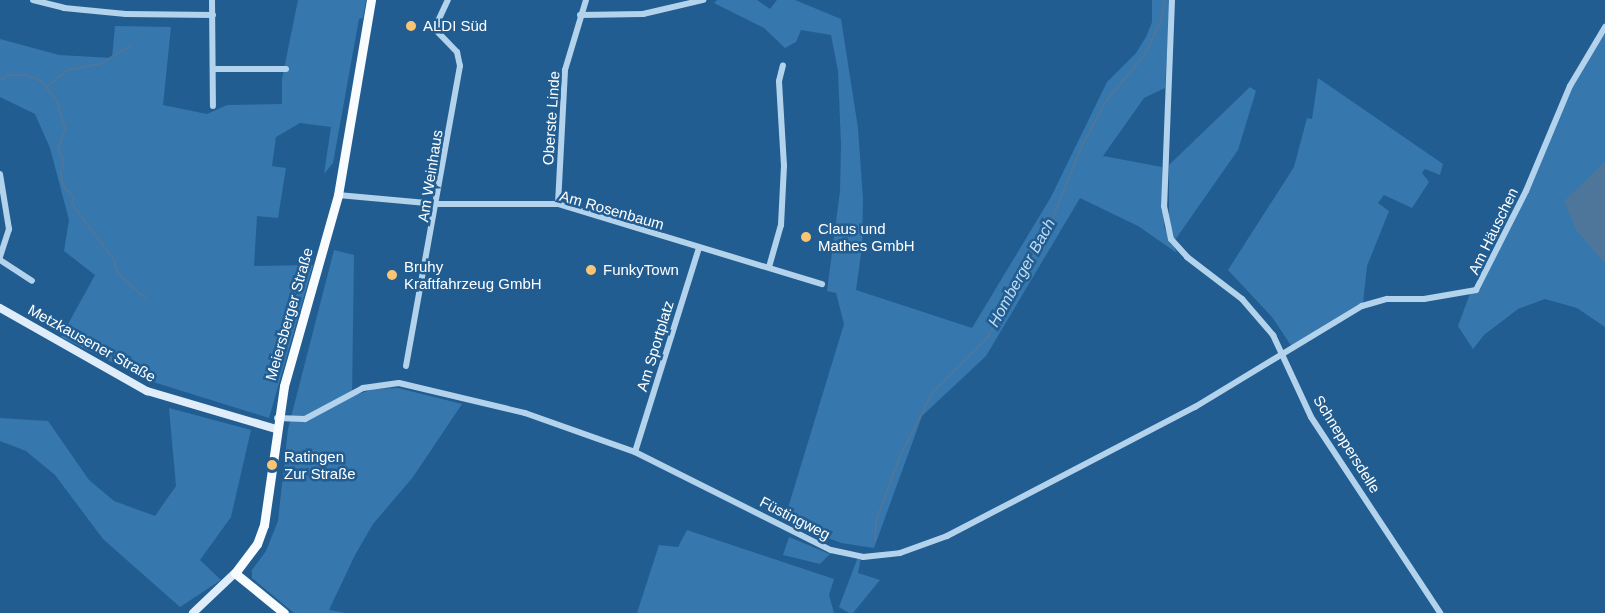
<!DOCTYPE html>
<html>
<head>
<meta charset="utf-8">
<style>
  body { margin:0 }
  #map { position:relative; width:1605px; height:613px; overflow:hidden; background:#225d91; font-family:Arial,sans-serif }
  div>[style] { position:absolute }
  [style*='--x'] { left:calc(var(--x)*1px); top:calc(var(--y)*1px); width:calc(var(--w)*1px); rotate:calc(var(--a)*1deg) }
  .green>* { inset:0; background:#3677ae }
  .water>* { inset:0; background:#4d769a }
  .stream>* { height:2px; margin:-1px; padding:0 1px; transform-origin:1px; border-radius:1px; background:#4d769a }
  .minor>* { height:6px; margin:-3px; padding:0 3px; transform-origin:3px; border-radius:3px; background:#b3d3ed }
  .secondary>* { height:8px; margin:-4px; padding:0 4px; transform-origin:4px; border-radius:4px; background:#dfedfa }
  .primary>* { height:9px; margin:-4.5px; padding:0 4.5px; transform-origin:4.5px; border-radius:4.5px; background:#f9fcff }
  .dots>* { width:16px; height:16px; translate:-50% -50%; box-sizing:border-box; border:3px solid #225d91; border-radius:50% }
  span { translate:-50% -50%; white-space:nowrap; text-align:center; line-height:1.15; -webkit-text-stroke:5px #225d91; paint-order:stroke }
  .poi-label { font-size:15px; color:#fff }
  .left { translate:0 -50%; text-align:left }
  .street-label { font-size:15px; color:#fff }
  .water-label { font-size:16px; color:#bfdcf3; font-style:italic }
</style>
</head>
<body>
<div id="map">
  <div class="green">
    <i style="clip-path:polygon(298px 0,366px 0,363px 18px,359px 19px,333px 163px,324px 174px,331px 127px,300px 123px,276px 137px,272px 166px,286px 168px,278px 218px,257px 216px,254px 266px,313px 265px,269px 418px,150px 381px,61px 337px,95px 275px,64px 251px,69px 220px,50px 148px,35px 114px,0 97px,0 39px,59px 55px,112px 58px,115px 26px,171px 27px,163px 105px,207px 114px,227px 105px,282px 104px,282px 79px)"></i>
    <i style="clip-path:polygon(717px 0,757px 0,770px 9px,777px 0,795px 0,841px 19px,858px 128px,863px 199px,862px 247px,856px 290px,972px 328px,1051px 197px,1107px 82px,1136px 53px,1146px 37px,1152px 22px,1152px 0,1170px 0,1165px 88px,1144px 98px,1103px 156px,1162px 167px,1164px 227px,1177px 253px,1138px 226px,1080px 198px,986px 356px,922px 416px,874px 548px,841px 543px,784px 521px,844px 324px,836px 293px,827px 291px,840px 191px,841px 145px,838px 71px,831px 35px,801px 30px,796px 42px,785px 48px,764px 28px,714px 3px)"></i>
    <i style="clip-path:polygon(1605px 23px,1605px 327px,1577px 308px,1545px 299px,1518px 309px,1484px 335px,1473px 349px,1458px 326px,1471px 291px,1477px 289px,1521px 197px,1568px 86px)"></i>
    <i style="clip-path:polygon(1318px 78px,1443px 164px,1440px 175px,1425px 169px,1422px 173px,1429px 182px,1412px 208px,1384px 195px,1378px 203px,1389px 211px,1367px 266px,1363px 303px,1292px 347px,1272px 317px,1228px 270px,1294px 167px,1307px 118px,1312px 119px)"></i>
    <i style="clip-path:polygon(1250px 87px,1256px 91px,1238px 150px,1175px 240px,1169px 222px,1169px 165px)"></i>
    <i style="clip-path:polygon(334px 250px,354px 255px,352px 396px,374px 389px,398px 388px,462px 404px,413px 477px,373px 524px,355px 555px,329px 610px,346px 613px,294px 613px,252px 578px,252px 570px,266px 551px,278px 521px,288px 429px)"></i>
    <i style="clip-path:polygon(169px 408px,251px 430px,231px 517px,200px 560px,221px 580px,180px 607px,103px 539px,55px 475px,26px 451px,0 441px,0 418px,48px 421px,89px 480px,114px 501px,155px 516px,176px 486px)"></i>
    <i style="clip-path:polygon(687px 530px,834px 579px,829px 595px,834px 613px,637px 613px,659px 545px,678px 547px)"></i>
    <i style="clip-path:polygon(789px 537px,825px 552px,830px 554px,820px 564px,783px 555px)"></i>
    <i style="clip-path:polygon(858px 557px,861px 558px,858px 573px,880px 580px,853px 613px,849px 613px,839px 607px)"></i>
  </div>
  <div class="water">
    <i style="clip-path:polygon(1605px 161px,1605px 264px,1576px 230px,1564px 201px)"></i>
  </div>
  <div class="stream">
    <i style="--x:0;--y:81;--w:10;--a:-37"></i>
    <i style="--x:8;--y:75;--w:19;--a:0"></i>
    <i style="--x:27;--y:75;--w:17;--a:25"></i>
    <i style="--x:42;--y:82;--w:24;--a:52"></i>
    <i style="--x:57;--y:101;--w:29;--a:74"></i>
    <i style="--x:65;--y:129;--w:22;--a:108"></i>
    <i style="--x:58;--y:150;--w:10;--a:61"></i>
    <i style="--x:63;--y:159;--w:16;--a:97"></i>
    <i style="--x:61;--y:175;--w:12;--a:76"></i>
    <i style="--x:64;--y:187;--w:13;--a:48"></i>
    <i style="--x:73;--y:197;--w:7;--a:98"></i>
    <i style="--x:72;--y:204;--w:70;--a:53.1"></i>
    <i style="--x:114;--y:260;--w:14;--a:73"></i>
    <i style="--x:118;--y:273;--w:38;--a:43"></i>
    <i style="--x:45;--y:88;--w:29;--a:-38"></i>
    <i style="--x:68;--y:70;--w:33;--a:-11"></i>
    <i style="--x:100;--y:64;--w:35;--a:-31"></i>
    <i style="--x:875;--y:541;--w:20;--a:-87"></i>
    <i style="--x:876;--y:521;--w:69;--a:-69.7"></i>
    <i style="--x:900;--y:456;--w:72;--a:-62.7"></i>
    <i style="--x:933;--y:392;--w:76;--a:-45"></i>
    <i style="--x:987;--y:338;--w:140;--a:-61.4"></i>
    <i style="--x:1054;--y:215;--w:72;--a:-68.1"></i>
    <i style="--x:1081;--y:148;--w:53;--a:-62"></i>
    <i style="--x:1106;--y:101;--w:59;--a:-49.8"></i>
    <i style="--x:1144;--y:56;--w:39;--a:-64"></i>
    <i style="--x:1161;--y:21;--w:21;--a:-79"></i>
  </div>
  <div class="minor">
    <i style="--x:33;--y:0;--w:32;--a:14"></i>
    <i style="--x:64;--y:8;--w:62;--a:5.5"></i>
    <i style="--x:126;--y:14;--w:87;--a:0.7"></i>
    <i style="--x:212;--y:0;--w:106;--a:89.5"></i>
    <i style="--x:1172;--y:0;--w:206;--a:92.2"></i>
    <i style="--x:1164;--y:206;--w:34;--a:78"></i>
    <i style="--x:1171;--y:239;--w:24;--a:48"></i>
    <i style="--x:1187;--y:257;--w:69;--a:37.4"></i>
    <i style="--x:1242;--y:299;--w:48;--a:49.3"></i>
    <i style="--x:1273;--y:335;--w:90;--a:65.1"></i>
    <i style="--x:1311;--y:417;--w:235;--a:56.6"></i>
    <i style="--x:580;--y:15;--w:63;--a:-0.9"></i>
    <i style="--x:643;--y:14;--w:62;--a:-13.1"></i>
    <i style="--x:215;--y:69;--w:71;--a:0"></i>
    <i style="--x:0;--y:174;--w:56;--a:80.7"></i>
    <i style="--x:9;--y:229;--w:29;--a:108"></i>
    <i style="--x:338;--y:195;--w:100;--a:5.1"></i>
    <i style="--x:438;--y:204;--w:120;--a:0"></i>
    <i style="--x:558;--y:204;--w:276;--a:16.9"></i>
    <i style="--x:558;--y:204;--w:134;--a:-87"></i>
    <i style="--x:565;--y:70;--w:73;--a:-73.3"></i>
    <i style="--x:0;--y:260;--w:38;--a:33"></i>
    <i style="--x:769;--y:267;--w:44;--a:-74.1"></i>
    <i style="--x:781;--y:225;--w:59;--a:-87.1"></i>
    <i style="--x:784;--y:166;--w:85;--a:-93.4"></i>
    <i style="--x:779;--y:81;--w:16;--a:-76"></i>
    <i style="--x:406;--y:366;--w:305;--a:-79.8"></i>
    <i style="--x:460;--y:66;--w:14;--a:-102"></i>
    <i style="--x:457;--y:52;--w:28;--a:-134"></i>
    <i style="--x:438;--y:32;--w:11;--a:-90"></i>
    <i style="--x:438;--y:21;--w:23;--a:-65"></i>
    <i style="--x:277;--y:418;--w:28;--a:2"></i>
    <i style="--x:305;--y:419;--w:66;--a:-28.1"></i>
    <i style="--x:363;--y:388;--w:36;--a:-8"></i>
    <i style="--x:399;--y:383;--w:130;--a:13.4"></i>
    <i style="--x:525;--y:413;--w:117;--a:19.5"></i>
    <i style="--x:635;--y:452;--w:219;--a:26.6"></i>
    <i style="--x:831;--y:550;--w:33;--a:12"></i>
    <i style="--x:863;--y:557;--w:37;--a:-6"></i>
    <i style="--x:900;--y:553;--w:50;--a:-19.9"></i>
    <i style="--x:947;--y:536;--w:280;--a:-27.5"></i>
    <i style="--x:1195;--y:407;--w:195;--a:-31.2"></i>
    <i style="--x:1362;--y:306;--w:26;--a:-16"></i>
    <i style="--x:1387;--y:299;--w:37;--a:0"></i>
    <i style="--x:1424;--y:299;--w:53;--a:-9.8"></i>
    <i style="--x:1476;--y:290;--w:111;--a:-63.2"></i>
    <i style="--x:1526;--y:191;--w:114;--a:-67.3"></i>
    <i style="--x:1570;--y:86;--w:69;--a:-59.3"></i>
    <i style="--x:635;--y:452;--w:214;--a:-72.6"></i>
  </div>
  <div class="secondary">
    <i style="--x:0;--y:308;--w:169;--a:29.5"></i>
    <i style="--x:147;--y:391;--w:134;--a:16.4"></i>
    <i style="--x:193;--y:613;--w:58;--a:-43.6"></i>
  </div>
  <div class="primary">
    <i style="--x:284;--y:613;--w:63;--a:-140.8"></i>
    <i style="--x:235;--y:573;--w:36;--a:-53"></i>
    <i style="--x:257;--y:544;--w:20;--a:-70"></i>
    <i style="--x:264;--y:525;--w:140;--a:-81.8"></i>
    <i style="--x:284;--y:386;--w:198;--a:-74.2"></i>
    <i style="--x:338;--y:195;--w:198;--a:-80.4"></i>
  </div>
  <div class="dots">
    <i style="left:411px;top:26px;background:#f9c575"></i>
    <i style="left:806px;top:237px;background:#f9c575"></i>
    <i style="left:591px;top:270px;background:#f9c575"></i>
    <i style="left:392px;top:275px;background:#f9c575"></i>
    <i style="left:272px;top:465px;background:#f9c575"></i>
  </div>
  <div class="poi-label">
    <span class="left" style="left:423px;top:26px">ALDI Süd</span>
    <span class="left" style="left:818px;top:237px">Claus und<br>Mathes GmbH</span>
    <span class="left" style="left:404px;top:275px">Bruhy<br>Kraftfahrzeug GmbH</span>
    <span class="left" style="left:603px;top:270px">FunkyTown</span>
    <span class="left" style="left:284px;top:465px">Ratingen<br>Zur Straße</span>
  </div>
  <div class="street-label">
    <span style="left:551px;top:118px;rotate:-86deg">Oberste Linde</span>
    <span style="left:430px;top:176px;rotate:-81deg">Am Weinhaus</span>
    <span style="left:612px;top:210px;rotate:16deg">Am Rosenbaum</span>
    <span style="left:1493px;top:231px;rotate:-64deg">Am Häuschen</span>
    <span style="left:289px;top:314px;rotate:-74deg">Meiersberger Straße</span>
    <span style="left:92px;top:343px;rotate:29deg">Metzkausener Straße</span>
    <span style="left:655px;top:346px;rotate:-73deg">Am Sportplatz</span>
    <span style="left:1347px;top:444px;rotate:58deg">Schneppersdelle</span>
    <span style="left:795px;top:518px;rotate:27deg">Füstingweg</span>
  </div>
  <div class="water-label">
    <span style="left:1022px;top:273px;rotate:-61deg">Homberger Bach</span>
  </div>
</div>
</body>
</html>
